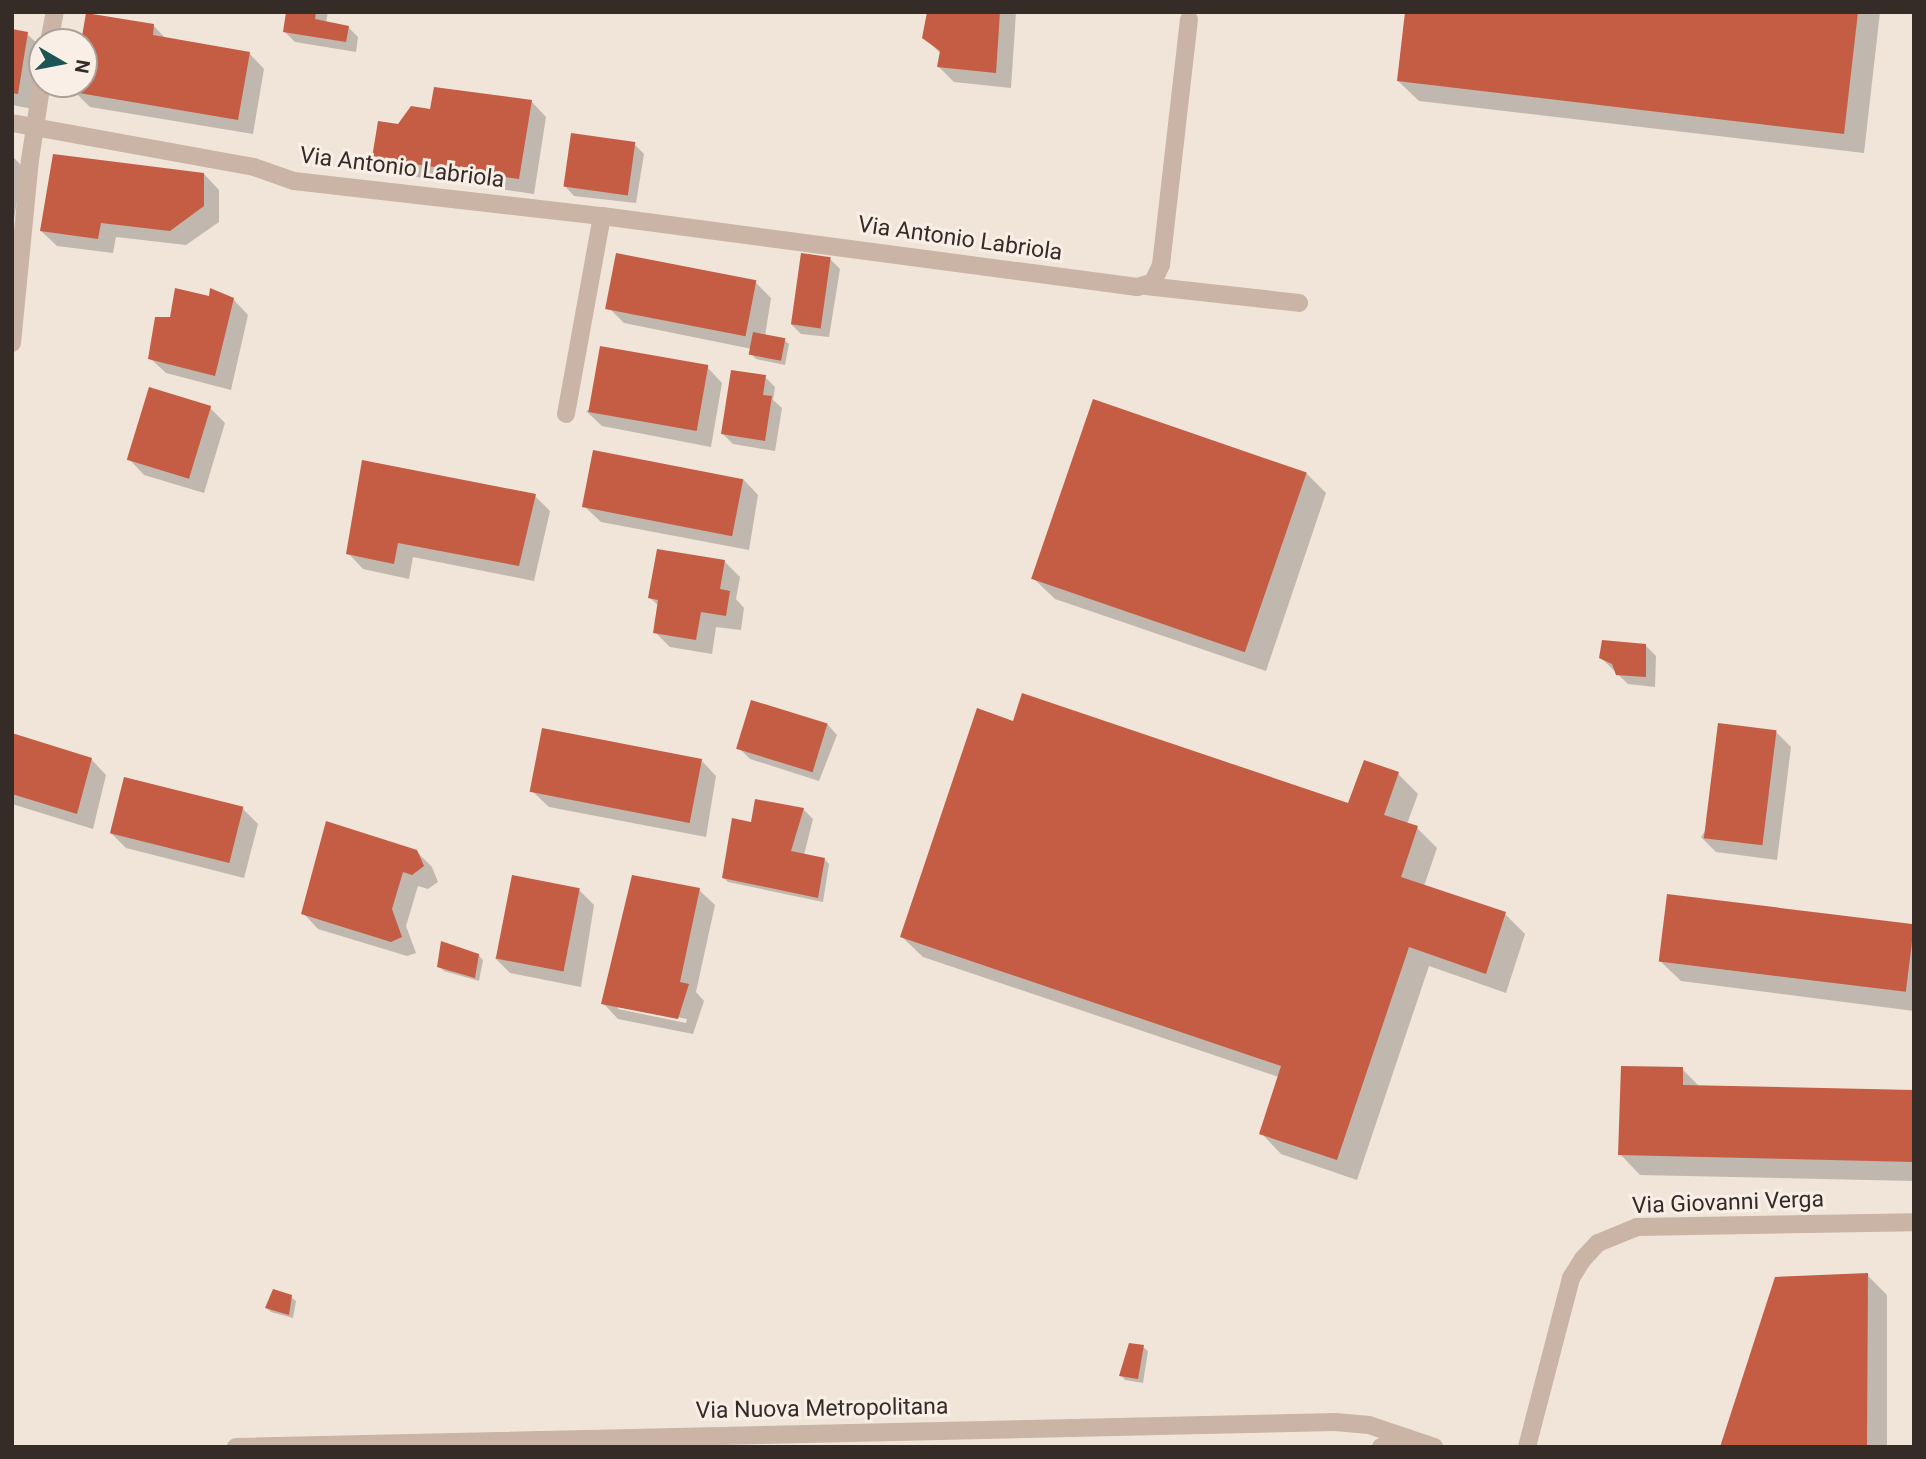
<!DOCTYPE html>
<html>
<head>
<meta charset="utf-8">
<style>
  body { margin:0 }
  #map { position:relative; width:1926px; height:1459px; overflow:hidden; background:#f1e5da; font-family:Roboto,sans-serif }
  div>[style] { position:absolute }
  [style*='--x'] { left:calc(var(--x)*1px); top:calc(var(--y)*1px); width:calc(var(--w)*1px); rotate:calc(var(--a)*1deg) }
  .shadow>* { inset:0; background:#0003 }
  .building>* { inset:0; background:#c55d44; transform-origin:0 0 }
  .service>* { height:18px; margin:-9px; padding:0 9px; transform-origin:9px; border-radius:9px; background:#c9b4a6 }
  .minor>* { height:18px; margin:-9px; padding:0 9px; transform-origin:9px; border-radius:9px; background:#c9b4a6 }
  .tertiary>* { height:18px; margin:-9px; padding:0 9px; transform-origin:9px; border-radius:9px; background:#c9b4a6 }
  span { translate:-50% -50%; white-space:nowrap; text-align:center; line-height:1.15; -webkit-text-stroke:6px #f9efe6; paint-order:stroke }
  .street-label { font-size:23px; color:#352b27 }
  .frame { position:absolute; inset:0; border:14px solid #352b27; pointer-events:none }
  .north { position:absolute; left:28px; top:28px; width:70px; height:70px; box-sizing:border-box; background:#f9efe6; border:2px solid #aba19a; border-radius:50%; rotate:100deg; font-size:19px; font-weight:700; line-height:28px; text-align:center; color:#352b27 }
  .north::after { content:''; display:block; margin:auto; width:24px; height:32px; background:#1d5556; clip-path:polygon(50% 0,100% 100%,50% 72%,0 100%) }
</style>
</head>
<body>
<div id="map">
  <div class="shadow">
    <i style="clip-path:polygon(288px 12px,328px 12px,326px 23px,348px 27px,358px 37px,356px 52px,295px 42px,285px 32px)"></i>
    <i style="clip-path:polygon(943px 12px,1016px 12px,1011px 88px,954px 82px,939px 67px,941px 54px,924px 37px)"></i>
    <i style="clip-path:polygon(1406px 12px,1880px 12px,1864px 153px,1419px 101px,1398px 81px)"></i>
    <i style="clip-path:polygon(154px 26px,167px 40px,249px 53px,264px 69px,253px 134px,90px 107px,75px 92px,76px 84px,84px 84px,83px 42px)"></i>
    <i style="clip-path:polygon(12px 31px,27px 34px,42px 48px,33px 109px,12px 105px)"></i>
    <i style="clip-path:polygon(531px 101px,546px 117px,534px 194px,389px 173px,374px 158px,399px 125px,432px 111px)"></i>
    <i style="clip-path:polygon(634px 144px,644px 154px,636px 203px,574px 196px,564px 185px)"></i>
    <i style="clip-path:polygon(12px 156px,23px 167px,12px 230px)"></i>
    <i style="clip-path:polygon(204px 174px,219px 190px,219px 222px,186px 245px,116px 237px,113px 253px,57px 246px,41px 231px)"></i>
    <i style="clip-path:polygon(830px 259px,840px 269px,829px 337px,801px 334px,791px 324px)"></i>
    <i style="clip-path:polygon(756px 283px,771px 298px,765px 336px,784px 340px,789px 344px,785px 365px,756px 359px,751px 354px,752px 349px,624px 323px,609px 308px)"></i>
    <i style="clip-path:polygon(210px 298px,233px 299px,248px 315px,231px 390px,166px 373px,150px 358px,172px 318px)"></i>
    <i style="clip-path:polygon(707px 367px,722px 383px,711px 447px,602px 426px,586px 411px)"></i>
    <i style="clip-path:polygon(765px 377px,775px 387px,773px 400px,782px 408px,775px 451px,733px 444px,723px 434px)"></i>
    <i style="clip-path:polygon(210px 408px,225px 423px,204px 493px,144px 475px,129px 459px)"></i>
    <i style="clip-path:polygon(1306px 473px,1326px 493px,1266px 671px,1055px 599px,1034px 579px)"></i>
    <i style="clip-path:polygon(743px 479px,758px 495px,749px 550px,601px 522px,585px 507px)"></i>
    <i style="clip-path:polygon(535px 496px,550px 511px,534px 581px,413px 557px,409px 579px,363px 569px,348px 553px)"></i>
    <i style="clip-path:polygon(724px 561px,740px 577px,736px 599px,744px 608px,741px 630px,716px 627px,712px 654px,670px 647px,655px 632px,659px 606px,650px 598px)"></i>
    <i style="clip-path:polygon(1645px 645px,1656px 656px,1655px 687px,1628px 684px,1600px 657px)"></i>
    <i style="clip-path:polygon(1014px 723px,1349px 805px,1398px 774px,1418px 794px,1407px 824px,1417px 828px,1437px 848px,1424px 886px,1505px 914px,1525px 934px,1506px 993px,1429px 966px,1357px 1180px,1281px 1154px,1261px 1133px,1279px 1077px,923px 957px,902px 937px)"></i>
    <i style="clip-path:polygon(827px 724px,837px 735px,819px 781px,750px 759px,740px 749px)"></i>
    <i style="clip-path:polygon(1776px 732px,1791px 747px,1777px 860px,1716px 852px,1701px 837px)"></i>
    <i style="clip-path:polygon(12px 735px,91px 759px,106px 775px,93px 829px,12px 804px)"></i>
    <i style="clip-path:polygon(701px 760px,716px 776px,706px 837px,549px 807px,533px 792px)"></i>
    <i style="clip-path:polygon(242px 808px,258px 824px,244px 878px,126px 848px,111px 833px)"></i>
    <i style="clip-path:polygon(803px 809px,813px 819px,804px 855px,825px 860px,829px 864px,823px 902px,728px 882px,724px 878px)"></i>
    <i style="clip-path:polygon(416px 851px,432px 867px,438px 882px,428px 889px,418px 886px,406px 926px,416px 953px,407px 956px,318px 929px,303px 913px)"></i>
    <i style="clip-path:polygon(579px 890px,594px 905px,581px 987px,510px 973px,495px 958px)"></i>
    <i style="clip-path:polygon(evenodd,699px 890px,715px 905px,696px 992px,704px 1001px,693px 1034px,618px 1019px,603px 1003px,699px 890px,618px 1006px,687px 1019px,686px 1023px,618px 1009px,618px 1006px)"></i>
    <i style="clip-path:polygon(1914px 927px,1914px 1011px,1681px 981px,1660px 961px)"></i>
    <i style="clip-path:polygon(478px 955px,483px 960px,479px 981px,444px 971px,439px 966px)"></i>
    <i style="clip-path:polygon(1682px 1069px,1700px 1087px,1914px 1092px,1914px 1181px,1640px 1175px,1620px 1154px)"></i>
    <i style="clip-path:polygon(1867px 1275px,1887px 1295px,1887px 1447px,1722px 1447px)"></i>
    <i style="clip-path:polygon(291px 1297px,296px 1301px,293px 1318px,271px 1312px,267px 1308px)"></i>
    <i style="clip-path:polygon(1143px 1347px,1148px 1351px,1143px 1383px,1125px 1380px,1121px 1375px)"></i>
  </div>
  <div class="building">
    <i style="clip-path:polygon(286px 12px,316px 12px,315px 19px,349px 26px,346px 42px,283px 32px)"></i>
    <i style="clip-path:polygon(927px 12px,1000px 12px,996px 73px,937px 67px,940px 51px,922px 38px)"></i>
    <i style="clip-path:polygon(1405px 12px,1858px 12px,1844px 134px,1397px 81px)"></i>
    <i style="clip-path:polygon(86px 13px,154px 24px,153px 35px,250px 52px,238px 120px,73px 92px,74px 84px,84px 84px,84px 42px,81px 42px)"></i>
    <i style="clip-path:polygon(12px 29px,28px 32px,18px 94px,12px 93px)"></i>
    <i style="clip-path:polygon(434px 87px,532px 100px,519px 179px,372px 158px,378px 121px,398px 124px,411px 106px,430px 109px)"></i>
    <i style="left:571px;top:133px;width:65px;height:54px;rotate:8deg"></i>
    <i style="clip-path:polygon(53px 154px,204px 173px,204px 206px,170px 231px,101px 223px,98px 239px,40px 231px)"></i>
    <i style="left:616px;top:253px;width:143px;height:57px;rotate:11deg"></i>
    <i style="left:801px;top:253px;width:30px;height:72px;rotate:8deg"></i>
    <i style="clip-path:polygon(175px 288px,209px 296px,210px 288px,234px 298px,215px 376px,148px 359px,155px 317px,170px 317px)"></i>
    <i style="left:753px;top:332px;width:33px;height:23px;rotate:11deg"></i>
    <i style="left:600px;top:346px;width:110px;height:67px;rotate:10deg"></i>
    <i style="clip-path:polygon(731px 370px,766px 375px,763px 395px,772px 396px,765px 441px,721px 434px)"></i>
    <i style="left:149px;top:387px;width:65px;height:76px;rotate:17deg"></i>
    <i style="left:1093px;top:399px;width:226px;height:190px;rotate:19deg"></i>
    <i style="left:593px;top:450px;width:153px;height:58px;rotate:11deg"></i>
    <i style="clip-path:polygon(362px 460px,536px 494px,519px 566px,398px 543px,394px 564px,346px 554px)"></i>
    <i style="clip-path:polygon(657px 549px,725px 560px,720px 589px,730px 591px,726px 616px,701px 612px,696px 640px,653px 633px,658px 600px,648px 598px)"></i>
    <i style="clip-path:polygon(1602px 640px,1646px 644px,1646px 677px,1616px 675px,1612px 664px,1599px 658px)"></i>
    <i style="clip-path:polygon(1022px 693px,1348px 803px,1364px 760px,1399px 772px,1384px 815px,1418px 826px,1401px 877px,1506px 912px,1486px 974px,1409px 947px,1337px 1160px,1259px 1134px,1281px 1066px,900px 937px,977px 708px,1013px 721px)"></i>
    <i style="left:751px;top:700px;width:80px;height:51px;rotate:17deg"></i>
    <i style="left:1718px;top:723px;width:59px;height:116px;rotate:7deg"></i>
    <i style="left:542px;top:728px;width:163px;height:65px;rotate:11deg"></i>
    <i style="clip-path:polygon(12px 733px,92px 758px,77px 814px,12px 794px)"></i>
    <i style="left:124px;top:777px;width:123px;height:58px;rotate:14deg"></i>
    <i style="clip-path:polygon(755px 799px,804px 808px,791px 851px,825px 858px,818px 898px,722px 878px,732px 818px,751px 822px)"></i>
    <i style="clip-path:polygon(326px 821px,417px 850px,424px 866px,412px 875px,403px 872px,392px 909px,402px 937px,391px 942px,301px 914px)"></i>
    <i style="left:512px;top:875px;width:69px;height:85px;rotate:11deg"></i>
    <i style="clip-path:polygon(632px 875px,700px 888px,680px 982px,689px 984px,678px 1019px,601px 1004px)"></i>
    <i style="left:1667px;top:894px;width:249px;height:68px;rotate:7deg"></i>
    <i style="clip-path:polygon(441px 941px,479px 954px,475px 978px,437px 967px)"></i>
    <i style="clip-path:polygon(1621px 1066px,1683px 1067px,1683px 1085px,1914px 1090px,1914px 1162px,1618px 1155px)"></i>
    <i style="clip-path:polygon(1868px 1273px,1867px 1447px,1720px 1447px,1775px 1277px)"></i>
    <i style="clip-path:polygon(273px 1289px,292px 1295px,289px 1315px,265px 1308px)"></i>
    <i style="clip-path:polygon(1129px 1343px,1144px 1345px,1138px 1379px,1119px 1376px)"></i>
  </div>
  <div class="service">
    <i style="--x:1146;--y:286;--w:154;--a:6.3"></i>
    <i style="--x:566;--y:414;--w:201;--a:-79.7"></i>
  </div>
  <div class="minor">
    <i style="--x:49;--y:42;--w:31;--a:-79"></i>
    <i style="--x:12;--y:123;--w:246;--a:10.3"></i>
    <i style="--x:254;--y:167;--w:42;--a:19.3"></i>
    <i style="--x:294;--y:181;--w:310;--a:6.5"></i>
    <i style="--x:602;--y:216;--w:540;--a:7.56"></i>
    <i style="--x:1137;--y:287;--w:17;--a:-17"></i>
    <i style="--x:1153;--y:282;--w:19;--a:-65"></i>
    <i style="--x:1161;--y:265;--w:247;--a:-83.5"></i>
    <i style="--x:12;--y:343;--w:184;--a:-84.4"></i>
    <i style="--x:30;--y:160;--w:79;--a:-81.3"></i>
    <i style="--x:1527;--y:1447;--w:175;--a:-75.4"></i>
    <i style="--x:1571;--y:1278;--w:22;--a:-58"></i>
    <i style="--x:1583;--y:1259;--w:22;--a:-47"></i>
    <i style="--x:1598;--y:1243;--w:42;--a:-22.3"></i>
    <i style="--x:1637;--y:1227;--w:277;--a:-1"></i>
  </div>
  <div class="tertiary">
    <i style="--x:236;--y:1447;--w:1099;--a:-1.3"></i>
    <i style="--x:1335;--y:1422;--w:34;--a:5"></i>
    <i style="--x:1369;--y:1425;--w:69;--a:18.7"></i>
    <i style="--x:1381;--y:1447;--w:28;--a:-19"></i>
  </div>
  <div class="street-label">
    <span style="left:402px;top:168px;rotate:7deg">Via Antonio Labriola</span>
    <span style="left:960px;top:239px;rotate:8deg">Via Antonio Labriola</span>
    <span style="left:1728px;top:1203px;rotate:-2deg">Via Giovanni Verga</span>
    <span style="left:822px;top:1409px;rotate:-1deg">Via Nuova Metropolitana</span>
  </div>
  <div class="frame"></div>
  <div class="north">N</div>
</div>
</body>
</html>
